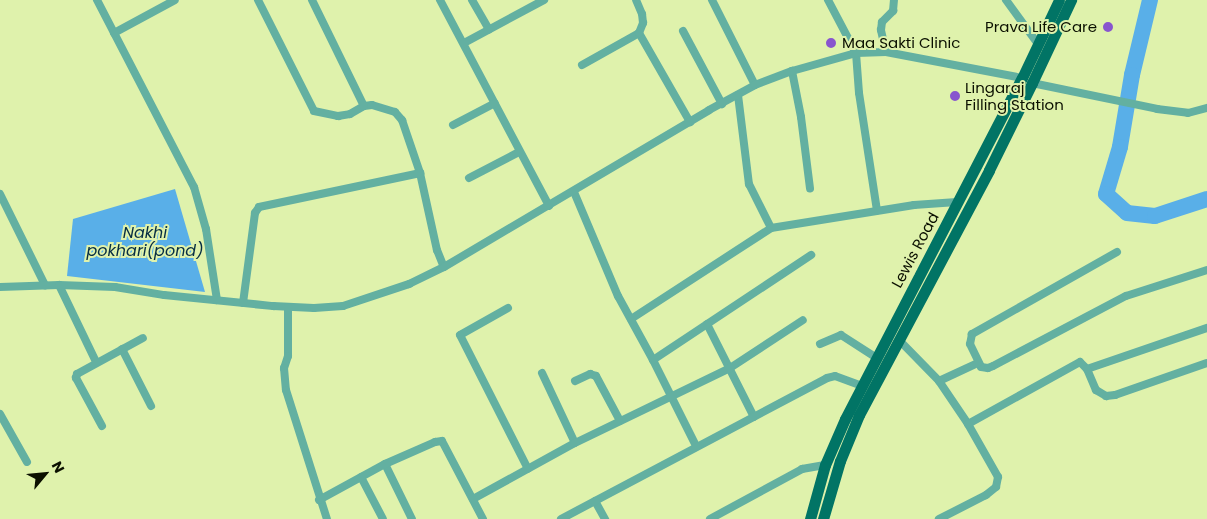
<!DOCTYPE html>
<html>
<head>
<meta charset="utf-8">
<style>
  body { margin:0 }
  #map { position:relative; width:1207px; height:519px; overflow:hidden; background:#dff2ac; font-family:Poppins,sans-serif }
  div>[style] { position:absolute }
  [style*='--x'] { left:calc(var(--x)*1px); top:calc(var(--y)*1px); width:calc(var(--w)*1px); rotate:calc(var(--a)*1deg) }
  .water>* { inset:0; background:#59afe8 }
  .river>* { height:16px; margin:-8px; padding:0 8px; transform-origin:8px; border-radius:8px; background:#59afe8 }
  .minor>* { height:8px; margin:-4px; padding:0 4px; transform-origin:4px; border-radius:4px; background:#63b0a1 }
  .primary>* { height:11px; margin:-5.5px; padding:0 5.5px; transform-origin:5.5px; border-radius:5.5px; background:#017465 }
  .dots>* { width:14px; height:14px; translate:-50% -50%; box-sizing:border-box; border:2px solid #dff2ac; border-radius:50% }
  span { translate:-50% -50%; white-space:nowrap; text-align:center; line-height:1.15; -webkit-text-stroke:4px #dff2ac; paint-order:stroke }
  .poi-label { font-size:15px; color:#0b1000 }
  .right { translate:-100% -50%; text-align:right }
  .left { translate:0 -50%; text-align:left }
  .street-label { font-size:15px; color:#0b1000 }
  .water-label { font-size:16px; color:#062d43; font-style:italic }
  .north { position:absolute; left:20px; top:449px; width:50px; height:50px; -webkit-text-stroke:4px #dff2ac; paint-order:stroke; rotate:62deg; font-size:14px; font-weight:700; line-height:20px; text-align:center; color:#0b1000 }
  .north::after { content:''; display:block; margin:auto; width:18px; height:22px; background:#0b1000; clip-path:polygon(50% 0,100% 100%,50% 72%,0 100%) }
</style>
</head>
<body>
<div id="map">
  <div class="water">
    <i style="clip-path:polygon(175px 189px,205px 292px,67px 276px,73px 219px)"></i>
  </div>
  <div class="river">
    <i style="--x:1150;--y:0;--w:77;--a:103.5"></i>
    <i style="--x:1132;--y:75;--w:73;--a:99.5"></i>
    <i style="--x:1120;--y:147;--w:49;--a:106.6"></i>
    <i style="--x:1106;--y:194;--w:28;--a:42"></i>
    <i style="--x:1127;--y:213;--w:28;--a:6"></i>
    <i style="--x:1155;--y:216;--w:55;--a:-18.1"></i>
  </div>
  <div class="minor">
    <i style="--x:97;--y:0;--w:211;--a:62.6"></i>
    <i style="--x:194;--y:187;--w:44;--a:74.1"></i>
    <i style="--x:206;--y:229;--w:72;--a:81.2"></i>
    <i style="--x:258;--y:0;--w:124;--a:63.2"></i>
    <i style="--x:314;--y:111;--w:25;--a:12"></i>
    <i style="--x:338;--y:116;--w:12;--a:-9"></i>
    <i style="--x:350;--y:114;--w:16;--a:-30"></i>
    <i style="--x:364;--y:106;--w:8;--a:-7"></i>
    <i style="--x:372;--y:105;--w:24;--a:17"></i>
    <i style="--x:395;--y:112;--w:11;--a:49"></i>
    <i style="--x:402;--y:120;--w:56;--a:71.2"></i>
    <i style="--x:420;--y:173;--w:79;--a:77.6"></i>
    <i style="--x:437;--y:250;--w:18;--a:68"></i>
    <i style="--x:312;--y:0;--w:118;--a:63.9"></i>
    <i style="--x:440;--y:0;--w:233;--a:62.1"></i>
    <i style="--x:472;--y:0;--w:34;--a:60"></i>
    <i style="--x:712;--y:0;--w:95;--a:63.2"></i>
    <i style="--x:828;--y:0;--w:60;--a:62.2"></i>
    <i style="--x:856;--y:53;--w:40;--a:85.7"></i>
    <i style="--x:859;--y:93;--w:119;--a:81.3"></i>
    <i style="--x:1006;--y:0;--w:54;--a:54"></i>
    <i style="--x:683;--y:31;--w:83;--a:61.9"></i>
    <i style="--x:114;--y:33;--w:69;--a:-28.4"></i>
    <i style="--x:639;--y:33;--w:103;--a:60.2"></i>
    <i style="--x:464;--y:43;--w:91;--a:-28.3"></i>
    <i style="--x:886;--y:52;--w:23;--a:-103"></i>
    <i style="--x:881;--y:30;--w:8;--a:-83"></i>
    <i style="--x:882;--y:22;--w:16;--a:-45"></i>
    <i style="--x:893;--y:11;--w:11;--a:-85"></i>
    <i style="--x:582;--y:65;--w:65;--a:-29.3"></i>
    <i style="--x:639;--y:33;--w:11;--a:-68"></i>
    <i style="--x:643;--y:23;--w:9;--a:-96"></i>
    <i style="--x:642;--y:14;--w:15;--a:-113"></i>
    <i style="--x:792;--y:71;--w:47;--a:78.9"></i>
    <i style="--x:801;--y:117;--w:72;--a:82.8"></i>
    <i style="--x:1032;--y:83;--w:128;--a:11.7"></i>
    <i style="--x:1157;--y:109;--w:31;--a:7"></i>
    <i style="--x:1188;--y:113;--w:20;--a:-15"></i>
    <i style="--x:738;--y:95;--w:90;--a:83"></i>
    <i style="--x:749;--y:184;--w:49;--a:63.4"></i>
    <i style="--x:453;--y:125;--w:47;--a:-27.6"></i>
    <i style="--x:469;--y:178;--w:56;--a:-27.5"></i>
    <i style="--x:574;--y:192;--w:113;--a:67.1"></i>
    <i style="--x:618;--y:296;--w:73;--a:61.3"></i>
    <i style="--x:653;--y:360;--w:96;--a:63.4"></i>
    <i style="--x:0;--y:194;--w:102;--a:63.7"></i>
    <i style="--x:1117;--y:252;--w:167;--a:150.5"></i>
    <i style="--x:972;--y:334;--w:10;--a:101"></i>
    <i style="--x:970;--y:344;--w:25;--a:64"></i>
    <i style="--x:981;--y:367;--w:7;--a:8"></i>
    <i style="--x:988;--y:368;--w:5;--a:-22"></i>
    <i style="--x:993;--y:366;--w:150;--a:-27.8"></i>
    <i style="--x:1126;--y:296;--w:85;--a:-17.8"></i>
    <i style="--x:59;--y:285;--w:85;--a:64.3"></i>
    <i style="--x:0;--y:287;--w:59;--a:-1.9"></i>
    <i style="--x:59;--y:285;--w:56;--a:2"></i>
    <i style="--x:115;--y:287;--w:50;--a:9.3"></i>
    <i style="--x:164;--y:295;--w:110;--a:5.8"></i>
    <i style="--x:273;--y:306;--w:41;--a:2.8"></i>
    <i style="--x:314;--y:308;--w:29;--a:-4"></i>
    <i style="--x:343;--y:306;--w:70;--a:-18.4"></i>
    <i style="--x:409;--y:284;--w:39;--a:-26"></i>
    <i style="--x:444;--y:267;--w:308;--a:-30.6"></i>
    <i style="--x:709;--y:110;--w:52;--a:-28.5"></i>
    <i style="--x:755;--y:85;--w:40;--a:-21"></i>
    <i style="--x:792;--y:71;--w:66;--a:-15.7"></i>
    <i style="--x:856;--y:53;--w:30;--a:-2"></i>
    <i style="--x:886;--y:52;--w:138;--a:10.8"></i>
    <i style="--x:243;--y:303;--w:91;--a:-82.4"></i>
    <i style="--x:255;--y:213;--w:7;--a:-56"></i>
    <i style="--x:259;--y:207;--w:165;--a:-11.9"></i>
    <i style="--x:288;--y:307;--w:49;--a:90"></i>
    <i style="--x:288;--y:356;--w:13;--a:108"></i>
    <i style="--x:284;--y:368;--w:22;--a:85"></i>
    <i style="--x:286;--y:390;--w:135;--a:72.4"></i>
    <i style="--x:508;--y:308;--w:55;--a:150.6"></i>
    <i style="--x:460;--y:335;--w:150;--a:63.1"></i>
    <i style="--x:631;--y:319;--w:167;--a:-33"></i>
    <i style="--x:771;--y:228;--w:145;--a:-9.1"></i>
    <i style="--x:914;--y:205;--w:43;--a:-4"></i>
    <i style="--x:707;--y:324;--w:104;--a:63.2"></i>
    <i style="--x:900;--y:341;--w:56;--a:45.7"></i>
    <i style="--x:939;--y:381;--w:52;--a:56"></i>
    <i style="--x:968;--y:424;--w:61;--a:60.5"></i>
    <i style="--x:998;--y:477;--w:10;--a:101"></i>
    <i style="--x:996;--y:487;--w:13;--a:141"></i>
    <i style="--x:986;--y:495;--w:53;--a:152.9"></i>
    <i style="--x:820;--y:344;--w:23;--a:-23"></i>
    <i style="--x:841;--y:335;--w:40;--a:32.9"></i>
    <i style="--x:122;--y:349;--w:64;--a:63"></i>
    <i style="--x:653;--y:360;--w:190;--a:-33.6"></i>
    <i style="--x:1087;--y:369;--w:127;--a:-18.9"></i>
    <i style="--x:542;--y:373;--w:77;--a:64.8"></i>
    <i style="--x:575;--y:381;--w:17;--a:-25"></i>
    <i style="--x:590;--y:374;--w:6;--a:18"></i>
    <i style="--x:596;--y:376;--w:51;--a:61.9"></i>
    <i style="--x:939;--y:381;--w:43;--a:-24.8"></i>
    <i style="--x:0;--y:414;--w:55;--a:60.6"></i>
    <i style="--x:968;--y:424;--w:128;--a:-29"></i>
    <i style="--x:1080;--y:362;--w:10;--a:45"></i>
    <i style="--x:1087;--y:369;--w:23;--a:67"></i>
    <i style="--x:1096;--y:390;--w:12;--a:31"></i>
    <i style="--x:1106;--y:396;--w:9;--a:-6"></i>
    <i style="--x:1115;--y:395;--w:97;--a:-19.2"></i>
    <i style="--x:102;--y:426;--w:55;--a:-118.4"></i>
    <i style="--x:76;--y:378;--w:4;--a:-76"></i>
    <i style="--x:77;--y:374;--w:75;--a:-28.6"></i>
    <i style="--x:385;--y:464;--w:61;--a:63.9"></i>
    <i style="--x:361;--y:477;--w:47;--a:62.4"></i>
    <i style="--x:473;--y:499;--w:116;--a:-28.8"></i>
    <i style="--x:575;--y:443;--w:172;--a:-25.8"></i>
    <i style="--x:730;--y:368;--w:87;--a:-33.3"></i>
    <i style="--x:319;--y:500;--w:75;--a:-28.6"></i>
    <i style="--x:385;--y:464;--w:55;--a:-23.7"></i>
    <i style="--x:435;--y:442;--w:7;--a:-8"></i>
    <i style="--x:442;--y:441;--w:88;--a:62.3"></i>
    <i style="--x:595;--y:501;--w:21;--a:61"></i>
    <i style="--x:561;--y:519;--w:301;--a:-27.9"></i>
    <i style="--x:827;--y:378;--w:8;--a:-14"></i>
    <i style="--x:835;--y:376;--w:29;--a:20"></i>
    <i style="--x:710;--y:519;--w:105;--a:-28.5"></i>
    <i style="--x:802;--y:469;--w:23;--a:-10"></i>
  </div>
  <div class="primary">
    <i style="--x:810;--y:519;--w:56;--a:-74.5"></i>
    <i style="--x:825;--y:465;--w:50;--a:-66.5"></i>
    <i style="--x:845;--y:419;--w:384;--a:-62.6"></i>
    <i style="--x:1022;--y:78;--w:86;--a:-64.6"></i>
    <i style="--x:823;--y:519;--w:60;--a:-73.7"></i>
    <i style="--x:840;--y:461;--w:50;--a:-67.6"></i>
    <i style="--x:859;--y:415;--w:277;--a:-62"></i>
    <i style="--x:989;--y:170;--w:97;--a:-63.7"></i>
    <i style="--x:1032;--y:83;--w:92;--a:-64.8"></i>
  </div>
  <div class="dots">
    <i style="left:1108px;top:27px;background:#8855ce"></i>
    <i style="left:831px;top:43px;background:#8855ce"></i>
    <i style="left:955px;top:96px;background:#8855ce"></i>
  </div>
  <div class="poi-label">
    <span class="right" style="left:1097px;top:27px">Prava Life Care</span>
    <span class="left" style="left:842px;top:43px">Maa Sakti Clinic</span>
    <span class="left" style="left:965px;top:96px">Lingaraj<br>Filling Station</span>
  </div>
  <div class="street-label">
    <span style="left:915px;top:250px;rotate:-62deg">Lewis Road</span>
  </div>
  <div class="water-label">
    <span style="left:145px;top:242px">Nakhi<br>pokhari(pond)</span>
  </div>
  <div class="north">N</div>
</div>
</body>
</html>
